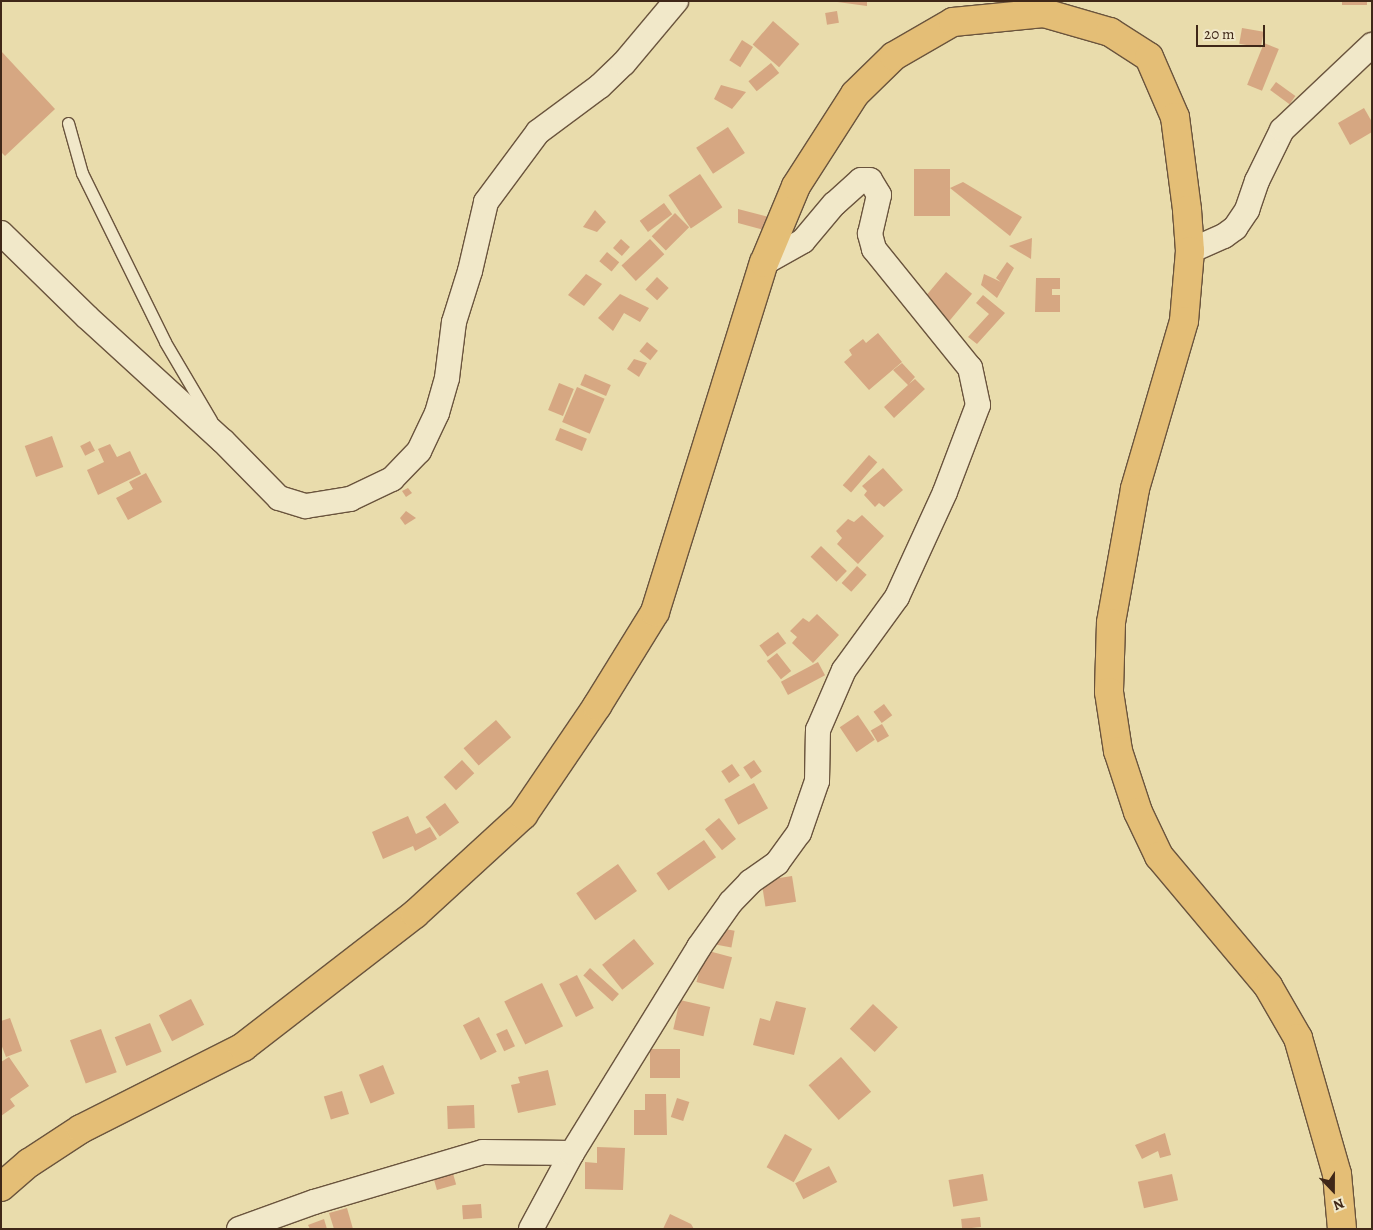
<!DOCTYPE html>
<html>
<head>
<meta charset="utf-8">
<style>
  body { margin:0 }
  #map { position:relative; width:1373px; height:1230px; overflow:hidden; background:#e9dcac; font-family:Alegreya,serif }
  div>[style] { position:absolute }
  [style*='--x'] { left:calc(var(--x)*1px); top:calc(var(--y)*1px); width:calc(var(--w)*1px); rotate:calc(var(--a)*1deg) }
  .building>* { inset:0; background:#d6a782; transform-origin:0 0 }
  .roads { filter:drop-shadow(1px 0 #6a543d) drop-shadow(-1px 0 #6a543d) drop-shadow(0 1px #6a543d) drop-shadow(0 -1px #6a543d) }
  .service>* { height:11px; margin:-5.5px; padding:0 5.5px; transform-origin:5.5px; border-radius:5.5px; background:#f1e8c9 }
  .minor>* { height:24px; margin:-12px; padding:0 12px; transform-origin:12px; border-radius:12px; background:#f1e8c9 }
  .primary>* { height:28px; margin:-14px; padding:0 14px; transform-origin:14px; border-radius:14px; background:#e4be76 }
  span { translate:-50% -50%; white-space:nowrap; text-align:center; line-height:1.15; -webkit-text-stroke:4.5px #f1e8c9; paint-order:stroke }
  .frame { position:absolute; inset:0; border:2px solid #3f2718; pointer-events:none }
  .north { position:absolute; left:1308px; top:1165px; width:50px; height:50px; -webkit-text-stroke:4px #f1e8c9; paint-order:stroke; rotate:158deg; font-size:14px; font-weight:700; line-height:20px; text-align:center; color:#3f2718 }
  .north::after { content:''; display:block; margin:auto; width:18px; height:22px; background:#3f2718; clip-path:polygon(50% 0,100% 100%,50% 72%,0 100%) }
  .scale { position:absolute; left:1196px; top:25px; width:69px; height:22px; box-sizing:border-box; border:2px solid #3f2718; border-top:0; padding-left:6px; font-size:15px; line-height:18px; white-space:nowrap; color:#3f2718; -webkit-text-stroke:4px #f1e8c9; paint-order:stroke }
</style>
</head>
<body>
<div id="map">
  <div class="building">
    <i style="clip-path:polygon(830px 1px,867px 1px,867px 6px)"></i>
    <i style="left:1342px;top:1px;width:25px;height:4px"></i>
    <i style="left:837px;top:11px;width:12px;height:12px;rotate:81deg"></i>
    <i style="left:773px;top:21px;width:35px;height:31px;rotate:41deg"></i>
    <i style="left:1242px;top:28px;width:22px;height:16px;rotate:10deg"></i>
    <i style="left:742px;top:40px;width:13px;height:24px;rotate:32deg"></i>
    <i style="left:1264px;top:43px;width:16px;height:45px;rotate:22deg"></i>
    <i style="clip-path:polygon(1px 51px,55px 109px,5px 156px,1px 152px)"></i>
    <i style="left:771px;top:63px;width:13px;height:29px;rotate:51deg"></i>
    <i style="left:1276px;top:82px;width:24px;height:10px;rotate:36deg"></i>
    <i style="clip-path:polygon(721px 85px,746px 92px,732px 109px,714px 99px)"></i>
    <i style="clip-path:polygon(1364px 108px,1372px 122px,1372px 132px,1350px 145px,1338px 123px)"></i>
    <i style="left:728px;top:127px;width:31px;height:38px;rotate:57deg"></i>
    <i style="left:914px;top:169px;width:36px;height:47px"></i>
    <i style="left:700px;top:174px;width:40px;height:38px;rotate:56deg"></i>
    <i style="clip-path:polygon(963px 182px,1022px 217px,1010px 236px,950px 188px)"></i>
    <i style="left:664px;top:203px;width:14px;height:30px;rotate:54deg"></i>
    <i style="clip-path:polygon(738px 209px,769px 217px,764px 230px,738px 223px)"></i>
    <i style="clip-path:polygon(595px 210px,606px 222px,597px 232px,583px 227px)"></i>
    <i style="left:675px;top:213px;width:20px;height:33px;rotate:45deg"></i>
    <i style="clip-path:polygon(1032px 238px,1031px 259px,1009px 246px)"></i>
    <i style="left:621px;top:239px;width:12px;height:12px;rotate:42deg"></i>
    <i style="left:650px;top:239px;width:21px;height:39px;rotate:47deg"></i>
    <i style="left:607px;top:252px;width:16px;height:12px;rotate:40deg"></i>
    <i style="clip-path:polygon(1007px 262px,1014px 268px,997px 298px,981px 285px,984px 274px,1001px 282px,996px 278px)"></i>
    <i style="left:946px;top:272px;width:34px;height:38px;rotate:40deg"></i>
    <i style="clip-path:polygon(586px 274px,602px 284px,584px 306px,568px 295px)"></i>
    <i style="left:657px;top:277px;width:16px;height:17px;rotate:43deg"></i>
    <i style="clip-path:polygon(1036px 278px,1060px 278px,1060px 289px,1052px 289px,1052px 295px,1060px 295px,1060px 312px,1035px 312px)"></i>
    <i style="clip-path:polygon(620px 294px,649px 308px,640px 322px,624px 313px,613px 331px,598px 318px)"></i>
    <i style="clip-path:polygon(983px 295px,1005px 313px,977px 344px,968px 337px,989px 314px,976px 303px)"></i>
    <i style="clip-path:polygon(878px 333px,902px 362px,869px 390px,844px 362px,852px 355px,849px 350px,863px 339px,866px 343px)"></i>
    <i style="left:647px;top:342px;width:14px;height:12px;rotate:39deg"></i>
    <i style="clip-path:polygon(634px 359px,647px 363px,639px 377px,627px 369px)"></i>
    <i style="clip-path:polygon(902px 363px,915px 377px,909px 384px,915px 379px,925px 389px,894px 418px,884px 407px,908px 385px,893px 370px)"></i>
    <i style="left:585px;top:374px;width:28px;height:12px;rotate:23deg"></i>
    <i style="left:559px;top:383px;width:16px;height:29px;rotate:22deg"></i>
    <i style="left:577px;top:387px;width:30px;height:38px;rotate:23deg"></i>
    <i style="left:560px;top:428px;width:29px;height:13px;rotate:22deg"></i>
    <i style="left:52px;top:436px;width:33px;height:29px;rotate:70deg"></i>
    <i style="left:90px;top:441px;width:11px;height:11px;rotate:63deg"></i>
    <i style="clip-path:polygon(110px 444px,117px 457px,130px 451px,141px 474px,98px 495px,87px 470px,104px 462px,98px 449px)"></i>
    <i style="left:869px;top:455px;width:11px;height:40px;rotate:41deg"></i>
    <i style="clip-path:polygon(883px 468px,903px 490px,884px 507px,879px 503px,875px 507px,864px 495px,867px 491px,862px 486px)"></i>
    <i style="clip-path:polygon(146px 473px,162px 502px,128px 520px,116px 498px,133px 489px,129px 482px)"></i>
    <i style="clip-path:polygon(408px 488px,412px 493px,406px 497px,402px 491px)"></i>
    <i style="clip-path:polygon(406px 511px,416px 518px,405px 525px,400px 518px)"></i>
    <i style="clip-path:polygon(862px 515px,884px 536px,858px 564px,837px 544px,842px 538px,836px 531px,848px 519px,854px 522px)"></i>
    <i style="left:821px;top:546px;width:36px;height:15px;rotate:44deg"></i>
    <i style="left:857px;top:566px;width:13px;height:23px;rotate:42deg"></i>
    <i style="clip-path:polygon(817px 614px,839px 635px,813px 663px,792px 643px,797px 637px,790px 631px,803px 618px,809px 622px)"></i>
    <i style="left:778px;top:632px;width:14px;height:23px;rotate:54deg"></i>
    <i style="left:777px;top:653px;width:23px;height:13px;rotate:52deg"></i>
    <i style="left:818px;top:662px;width:15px;height:42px;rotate:62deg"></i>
    <i style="left:884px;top:704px;width:14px;height:13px;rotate:54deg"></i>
    <i style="left:858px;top:715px;width:30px;height:22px;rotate:56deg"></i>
    <i style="left:496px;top:720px;width:23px;height:43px;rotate:49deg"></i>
    <i style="left:882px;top:724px;width:14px;height:13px;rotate:60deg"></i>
    <i style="left:462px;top:760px;width:18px;height:25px;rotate:47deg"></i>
    <i style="left:754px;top:760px;width:14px;height:13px;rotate:56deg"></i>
    <i style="left:732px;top:764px;width:14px;height:13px;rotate:56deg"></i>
    <i style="left:754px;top:783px;width:29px;height:34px;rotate:61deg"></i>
    <i style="left:445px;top:803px;width:24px;height:24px;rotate:54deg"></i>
    <i style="clip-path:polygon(408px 816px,416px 834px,430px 827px,437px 839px,415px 851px,413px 846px,383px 859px,372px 832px)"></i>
    <i style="left:719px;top:818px;width:27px;height:18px;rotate:51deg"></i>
    <i style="left:704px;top:840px;width:21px;height:58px;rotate:55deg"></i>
    <i style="left:618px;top:864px;width:33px;height:51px;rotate:55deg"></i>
    <i style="left:792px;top:876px;width:26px;height:31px;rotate:81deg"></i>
    <i style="left:715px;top:927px;width:20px;height:17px;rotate:11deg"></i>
    <i style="left:634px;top:939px;width:32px;height:41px;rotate:51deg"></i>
    <i style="left:705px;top:950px;width:28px;height:33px;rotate:15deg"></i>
    <i style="left:590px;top:968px;width:39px;height:10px;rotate:42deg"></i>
    <i style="left:577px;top:975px;width:37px;height:20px;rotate:63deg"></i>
    <i style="left:542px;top:983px;width:48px;height:42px;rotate:64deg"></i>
    <i style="left:191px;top:999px;width:29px;height:36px;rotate:63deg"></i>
    <i style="left:680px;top:1000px;width:31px;height:30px;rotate:13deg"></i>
    <i style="clip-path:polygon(776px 1001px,806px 1008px,794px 1055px,753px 1045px,760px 1018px,770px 1021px)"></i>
    <i style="left:873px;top:1004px;width:34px;height:34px;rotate:43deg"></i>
    <i style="left:479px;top:1017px;width:39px;height:18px;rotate:63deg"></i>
    <i style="clip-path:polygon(10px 1018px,22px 1051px,6px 1057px,1px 1044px,1px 1021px)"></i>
    <i style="left:150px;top:1023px;width:31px;height:38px;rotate:68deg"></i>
    <i style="left:101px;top:1029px;width:46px;height:33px;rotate:70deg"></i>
    <i style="left:507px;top:1029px;width:19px;height:12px;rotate:65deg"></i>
    <i style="left:650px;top:1049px;width:30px;height:29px"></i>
    <i style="clip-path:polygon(9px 1057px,29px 1086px,10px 1099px,15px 1106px,1px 1116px,1px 1062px)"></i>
    <i style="left:841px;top:1057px;width:46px;height:43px;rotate:49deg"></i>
    <i style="left:383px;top:1065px;width:31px;height:26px;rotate:68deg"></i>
    <i style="clip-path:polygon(548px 1070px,556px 1105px,518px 1113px,511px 1085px,520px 1083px,518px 1077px)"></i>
    <i style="left:342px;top:1091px;width:24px;height:19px;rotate:73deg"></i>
    <i style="clip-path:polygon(645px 1094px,666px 1094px,667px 1135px,634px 1135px,634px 1110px,645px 1110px)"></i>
    <i style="left:677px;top:1098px;width:13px;height:20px;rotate:18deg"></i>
    <i style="left:474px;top:1105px;width:23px;height:27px;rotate:88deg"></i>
    <i style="clip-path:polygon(1165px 1133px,1171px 1155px,1160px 1158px,1158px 1151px,1142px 1159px,1135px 1145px)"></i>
    <i style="left:785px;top:1134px;width:31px;height:38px;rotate:29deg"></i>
    <i style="clip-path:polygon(597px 1147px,625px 1148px,623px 1190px,585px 1189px,585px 1162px,597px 1163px)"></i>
    <i style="left:829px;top:1166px;width:18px;height:38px;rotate:63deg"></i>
    <i style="left:452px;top:1170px;width:15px;height:20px;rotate:74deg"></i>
    <i style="left:983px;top:1174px;width:27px;height:35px;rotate:80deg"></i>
    <i style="left:1172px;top:1174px;width:27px;height:35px;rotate:77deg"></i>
    <i style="left:481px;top:1204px;width:14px;height:19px;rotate:86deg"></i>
    <i style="clip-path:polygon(347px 1208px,353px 1229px,334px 1229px,329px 1213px)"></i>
    <i style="clip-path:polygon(670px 1214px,691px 1224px,694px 1229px,663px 1229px)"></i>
    <i style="left:980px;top:1217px;width:10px;height:19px;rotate:84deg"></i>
    <i style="clip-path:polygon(324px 1219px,327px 1229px,310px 1229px,308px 1225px)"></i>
  </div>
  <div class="roads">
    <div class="service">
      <i style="--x:68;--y:123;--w:52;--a:74.4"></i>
      <i style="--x:82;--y:173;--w:188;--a:63.8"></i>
      <i style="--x:165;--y:342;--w:91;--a:59.5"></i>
    </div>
    <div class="minor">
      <i style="--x:1;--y:233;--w:120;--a:44.3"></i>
      <i style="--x:87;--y:317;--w:184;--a:42.4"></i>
      <i style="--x:223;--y:441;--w:80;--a:45.5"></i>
      <i style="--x:279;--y:498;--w:28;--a:17"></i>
      <i style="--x:306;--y:506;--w:45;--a:-9"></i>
      <i style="--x:350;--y:499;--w:47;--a:-25.5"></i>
      <i style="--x:392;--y:479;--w:39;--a:-46"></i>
      <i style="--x:419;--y:451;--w:42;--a:-64.7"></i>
      <i style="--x:437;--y:413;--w:36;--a:-74"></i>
      <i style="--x:447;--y:378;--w:56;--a:-82.9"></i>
      <i style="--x:454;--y:322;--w:53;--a:-72.6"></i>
      <i style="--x:470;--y:271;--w:71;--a:-76.9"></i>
      <i style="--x:486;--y:202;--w:87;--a:-53.4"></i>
      <i style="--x:538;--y:132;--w:77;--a:-36.6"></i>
      <i style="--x:600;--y:86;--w:33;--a:-44"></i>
      <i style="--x:624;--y:63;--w:81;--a:-50"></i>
      <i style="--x:1190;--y:251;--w:37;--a:-24"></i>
      <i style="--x:1224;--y:236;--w:14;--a:-36"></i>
      <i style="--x:1235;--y:228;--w:22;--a:-56"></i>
      <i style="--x:1247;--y:210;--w:31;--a:-71"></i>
      <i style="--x:1257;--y:181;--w:57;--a:-63.9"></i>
      <i style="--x:1282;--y:130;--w:124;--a:-43.4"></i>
      <i style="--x:239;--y:1229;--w:80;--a:-19.8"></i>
      <i style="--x:314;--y:1202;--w:176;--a:-16.5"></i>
      <i style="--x:483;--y:1152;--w:89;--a:0.6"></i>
      <i style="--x:531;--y:1229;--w:86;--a:-61.7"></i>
      <i style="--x:572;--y:1153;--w:242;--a:-58.3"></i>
      <i style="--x:699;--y:947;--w:55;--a:-54.6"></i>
      <i style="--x:731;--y:902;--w:28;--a:-46"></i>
      <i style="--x:750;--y:882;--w:33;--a:-35"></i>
      <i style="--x:777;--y:863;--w:37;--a:-54"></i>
      <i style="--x:799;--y:833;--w:55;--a:-70.9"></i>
      <i style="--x:817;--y:781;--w:51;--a:-88.9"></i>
      <i style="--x:818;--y:730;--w:65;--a:-66.6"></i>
      <i style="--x:844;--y:670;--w:90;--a:-54"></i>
      <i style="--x:897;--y:597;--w:115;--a:-65.4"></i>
      <i style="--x:945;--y:492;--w:93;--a:-69.2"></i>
      <i style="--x:978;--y:405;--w:38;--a:-102"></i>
      <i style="--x:970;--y:368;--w:153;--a:-128.9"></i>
      <i style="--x:874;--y:249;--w:16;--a:-105"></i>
      <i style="--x:870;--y:234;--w:40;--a:-77"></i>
      <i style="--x:879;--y:195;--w:17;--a:-121"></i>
      <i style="--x:870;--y:180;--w:9;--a:180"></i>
      <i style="--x:861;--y:180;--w:36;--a:138"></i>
      <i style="--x:834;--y:204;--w:48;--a:130"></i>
      <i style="--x:803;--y:241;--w:45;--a:150.6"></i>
    </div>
    <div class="primary">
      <i style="--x:1;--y:1187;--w:37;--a:-41"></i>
      <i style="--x:29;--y:1163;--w:62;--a:-33.2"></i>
      <i style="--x:81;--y:1129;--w:182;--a:-26.8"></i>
      <i style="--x:243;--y:1047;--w:217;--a:-37.7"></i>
      <i style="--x:415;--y:914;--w:147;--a:-42.5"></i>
      <i style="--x:523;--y:815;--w:132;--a:-55.8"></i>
      <i style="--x:597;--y:706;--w:110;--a:-58.3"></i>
      <i style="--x:655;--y:612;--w:366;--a:-72.7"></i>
      <i style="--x:764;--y:263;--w:83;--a:-67.4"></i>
      <i style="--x:796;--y:186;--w:109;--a:-57.3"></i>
      <i style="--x:855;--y:94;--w:54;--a:-44.3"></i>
      <i style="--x:894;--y:56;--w:68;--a:-30"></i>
      <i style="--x:953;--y:22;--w:91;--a:-5.6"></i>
      <i style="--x:1044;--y:13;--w:69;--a:16.1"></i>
      <i style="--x:1110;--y:32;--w:46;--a:32.7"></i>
      <i style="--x:1149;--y:57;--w:65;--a:66.6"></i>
      <i style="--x:1175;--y:117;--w:94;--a:82.6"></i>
      <i style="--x:1187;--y:210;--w:41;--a:85.8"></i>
      <i style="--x:1190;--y:251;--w:70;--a:94.9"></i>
      <i style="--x:1184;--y:321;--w:175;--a:106.3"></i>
      <i style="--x:1135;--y:489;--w:136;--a:100.2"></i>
      <i style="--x:1111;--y:623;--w:69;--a:91.7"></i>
      <i style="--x:1109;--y:692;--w:60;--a:81.3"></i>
      <i style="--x:1118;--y:751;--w:64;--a:71.8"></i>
      <i style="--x:1138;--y:812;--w:49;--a:64.5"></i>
      <i style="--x:1159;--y:856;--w:170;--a:50"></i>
      <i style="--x:1268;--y:986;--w:60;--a:60"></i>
      <i style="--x:1298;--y:1038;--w:141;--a:74"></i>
      <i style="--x:1337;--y:1174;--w:55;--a:84.8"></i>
    </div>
  </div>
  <div class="frame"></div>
  <div class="north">N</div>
  <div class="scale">20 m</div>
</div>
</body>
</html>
